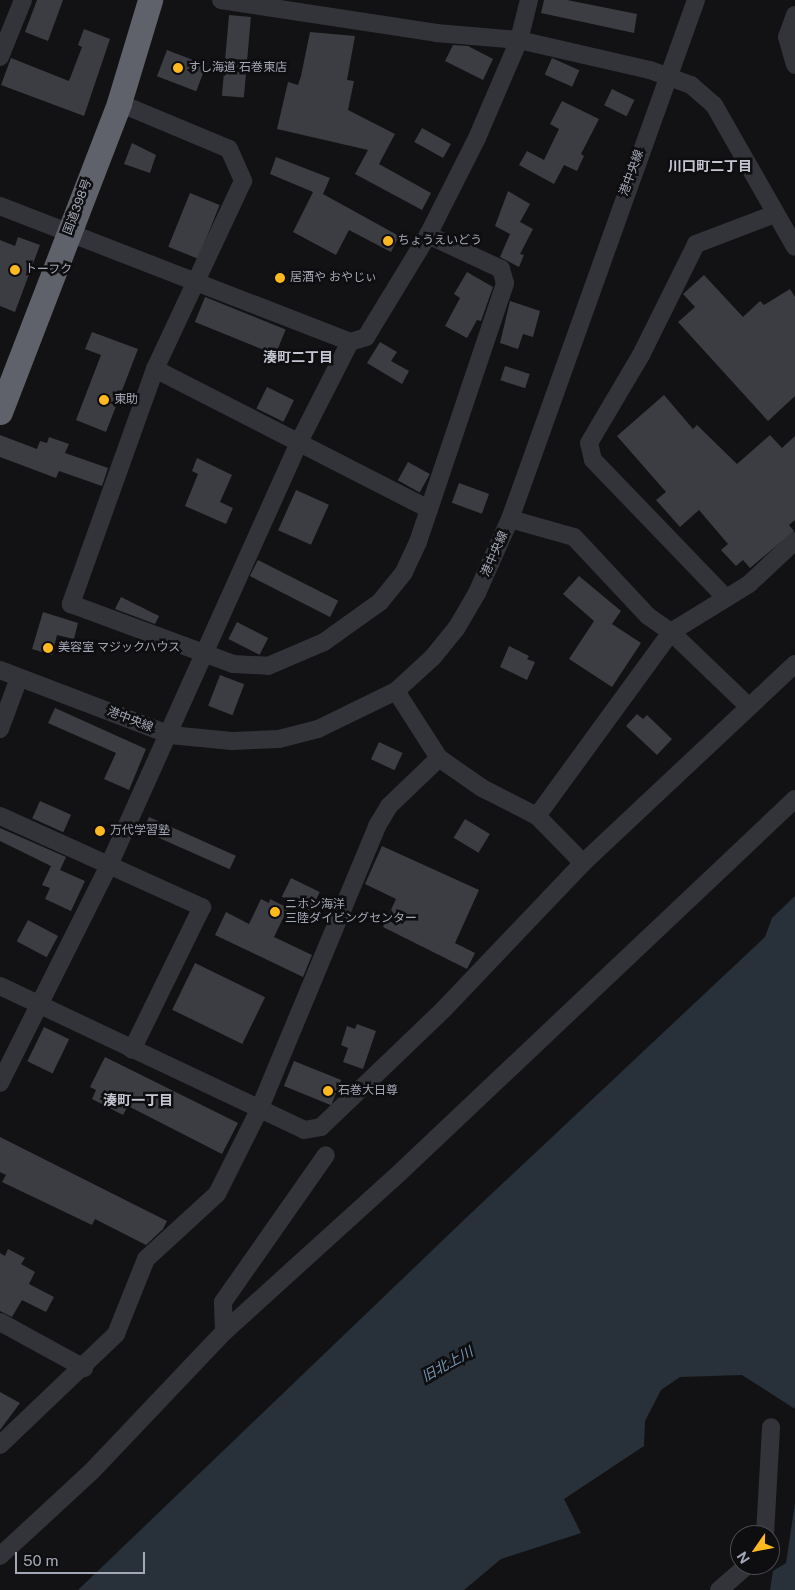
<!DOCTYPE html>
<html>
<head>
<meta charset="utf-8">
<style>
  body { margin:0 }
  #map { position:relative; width:795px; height:1590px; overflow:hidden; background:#121214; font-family:"Public Sans","Noto Sans JP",sans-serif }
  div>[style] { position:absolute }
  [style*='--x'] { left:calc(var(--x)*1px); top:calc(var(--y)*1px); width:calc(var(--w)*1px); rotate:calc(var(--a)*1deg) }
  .water>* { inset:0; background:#283139 }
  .building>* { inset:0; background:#3c3d42; transform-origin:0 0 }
  .minor>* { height:18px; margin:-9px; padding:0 9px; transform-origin:9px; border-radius:9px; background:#33343a }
  .highway>* { height:25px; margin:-12.5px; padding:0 12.5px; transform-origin:12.5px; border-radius:12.5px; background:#5f626b }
  .dots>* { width:14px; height:14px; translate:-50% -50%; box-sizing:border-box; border:2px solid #0e0d0f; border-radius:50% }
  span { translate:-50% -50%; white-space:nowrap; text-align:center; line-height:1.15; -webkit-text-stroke:5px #0e0d0f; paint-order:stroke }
  .poi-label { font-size:12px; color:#a3a8b6 }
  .left { translate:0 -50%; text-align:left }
  .street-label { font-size:12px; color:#a3a8b6 }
  .neighbourhood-label { font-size:14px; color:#c4c7d2; font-weight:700 }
  .water-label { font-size:14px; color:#7796b4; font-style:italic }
  .north { position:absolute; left:730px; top:1525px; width:50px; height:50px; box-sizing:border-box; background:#0e0d0f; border:1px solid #4a4b52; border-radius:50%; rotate:237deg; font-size:14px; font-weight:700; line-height:20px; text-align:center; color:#a3a8b6 }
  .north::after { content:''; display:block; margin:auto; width:18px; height:22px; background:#ffb920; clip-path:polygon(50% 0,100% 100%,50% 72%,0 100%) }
  .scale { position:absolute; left:15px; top:1552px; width:130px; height:22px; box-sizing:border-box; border:2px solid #a3a8b6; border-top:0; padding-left:6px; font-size:15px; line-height:18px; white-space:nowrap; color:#a3a8b6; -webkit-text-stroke:4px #0e0d0f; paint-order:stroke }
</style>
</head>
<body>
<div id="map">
  <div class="water">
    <i style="clip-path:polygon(795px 896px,795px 1409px,742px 1375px,680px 1377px,661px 1390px,645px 1421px,644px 1446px,564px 1499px,581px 1533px,501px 1559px,464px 1590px,78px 1590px,467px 1217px,765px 937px,772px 918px)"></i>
    <i style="clip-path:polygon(795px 1503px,795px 1590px,770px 1590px,773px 1571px,786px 1563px)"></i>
  </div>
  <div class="building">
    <i style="clip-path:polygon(37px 0,63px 0,48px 41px,25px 32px)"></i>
    <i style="clip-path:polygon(544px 0,567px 0,637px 14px,634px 33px,541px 13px)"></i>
    <i style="left:229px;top:15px;width:22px;height:81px;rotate:5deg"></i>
    <i style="clip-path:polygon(84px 29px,110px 39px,84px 116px,1px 85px,11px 58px,69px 81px,82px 47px,78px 45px)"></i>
    <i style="clip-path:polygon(310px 32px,355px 36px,347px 80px,354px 81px,348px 110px,395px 134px,379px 164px,431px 193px,422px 210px,355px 174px,368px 150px,277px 129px,288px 82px,298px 85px,301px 76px)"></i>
    <i style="clip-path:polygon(453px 45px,468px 46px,493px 59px,483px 80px,445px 61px)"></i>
    <i style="left:167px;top:50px;width:42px;height:28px;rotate:21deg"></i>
    <i style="left:552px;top:58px;width:30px;height:18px;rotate:24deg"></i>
    <i style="left:612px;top:89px;width:25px;height:18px;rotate:26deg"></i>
    <i style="clip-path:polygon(562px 101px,599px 119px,581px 154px,584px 156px,577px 171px,564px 165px,554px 184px,519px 165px,527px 151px,544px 160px,559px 129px,550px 124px)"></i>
    <i style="left:422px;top:128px;width:33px;height:16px;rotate:29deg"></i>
    <i style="clip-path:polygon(132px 143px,156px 155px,150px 173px,124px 164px)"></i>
    <i style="clip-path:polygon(276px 157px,330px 178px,323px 194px,399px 236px,391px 252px,349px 230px,336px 255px,293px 232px,313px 192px,270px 174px)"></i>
    <i style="clip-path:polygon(508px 191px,530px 204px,520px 222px,533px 229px,520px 254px,524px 255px,519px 267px,500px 257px,510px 234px,495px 226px)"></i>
    <i style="left:190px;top:193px;width:32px;height:58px;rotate:22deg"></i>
    <i style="clip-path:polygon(18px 237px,40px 245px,15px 312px,0 306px,0 240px,15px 246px)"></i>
    <i style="clip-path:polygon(467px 272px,493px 287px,481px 321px,477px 320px,467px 338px,445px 326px,460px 298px,454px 294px)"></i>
    <i style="clip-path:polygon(704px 275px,743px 317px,760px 301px,764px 305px,790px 289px,795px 297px,795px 396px,768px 421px,678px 322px,695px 307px,683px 294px)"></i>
    <i style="left:205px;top:297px;width:87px;height:27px;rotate:22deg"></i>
    <i style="clip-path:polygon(510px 301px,540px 311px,533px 337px,523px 334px,518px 349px,500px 343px)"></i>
    <i style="clip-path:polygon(92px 332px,138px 349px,106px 432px,76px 420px,101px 355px,85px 349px)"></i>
    <i style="clip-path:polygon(380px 342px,397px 352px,391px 361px,409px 371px,402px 384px,367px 363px)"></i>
    <i style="left:505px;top:366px;width:26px;height:15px;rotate:18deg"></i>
    <i style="left:267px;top:387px;width:30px;height:24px;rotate:26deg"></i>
    <i style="clip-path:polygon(664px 395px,693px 429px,697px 425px,737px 464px,770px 435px,782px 448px,795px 436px,795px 520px,789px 525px,794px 531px,750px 568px,743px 560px,736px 566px,721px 550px,728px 544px,699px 510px,680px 527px,656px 500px,666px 492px,617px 436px)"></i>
    <i style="clip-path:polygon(0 435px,37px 449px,40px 441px,47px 443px,49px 437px,69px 444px,65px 453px,108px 468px,102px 486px,59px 471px,56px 478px,0 457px)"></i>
    <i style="clip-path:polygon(197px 458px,232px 475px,220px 502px,233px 508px,226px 524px,185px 506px,198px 474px,192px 471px)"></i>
    <i style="left:408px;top:462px;width:25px;height:21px;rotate:29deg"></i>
    <i style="left:459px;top:483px;width:32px;height:21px;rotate:20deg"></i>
    <i style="left:296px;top:490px;width:36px;height:44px;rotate:24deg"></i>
    <i style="left:258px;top:560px;width:90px;height:18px;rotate:27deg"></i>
    <i style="clip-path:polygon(579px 576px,621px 611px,612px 624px,641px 643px,612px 687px,569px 659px,594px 621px,563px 594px)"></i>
    <i style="clip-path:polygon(121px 597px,159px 616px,155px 624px,115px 609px)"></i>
    <i style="clip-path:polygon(43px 612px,78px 623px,74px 639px,57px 635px,52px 655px,32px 649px)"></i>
    <i style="left:237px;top:622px;width:35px;height:19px;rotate:27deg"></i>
    <i style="clip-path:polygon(509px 646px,529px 656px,527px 659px,535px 662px,527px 680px,500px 667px)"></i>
    <i style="left:220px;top:675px;width:26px;height:33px;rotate:21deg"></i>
    <i style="clip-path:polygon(55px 708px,146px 749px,129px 790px,104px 779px,116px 753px,48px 723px)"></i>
    <i style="clip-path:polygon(637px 714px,643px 719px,647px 715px,672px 739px,657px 755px,626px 726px)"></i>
    <i style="left:379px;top:742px;width:26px;height:19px;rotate:25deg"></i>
    <i style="left:40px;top:801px;width:34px;height:19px;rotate:24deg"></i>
    <i style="left:149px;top:817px;width:95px;height:15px;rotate:24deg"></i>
    <i style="left:465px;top:819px;width:29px;height:22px;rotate:31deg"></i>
    <i style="clip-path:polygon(0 828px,66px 857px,60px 870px,85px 881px,71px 911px,45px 899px,50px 888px,42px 885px,51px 866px,0 841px)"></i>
    <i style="clip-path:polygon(382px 846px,479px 890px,455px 943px,475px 953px,467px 969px,383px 927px,396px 899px,365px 884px)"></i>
    <i style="left:291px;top:878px;width:32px;height:21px;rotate:26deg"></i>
    <i style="clip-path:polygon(261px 899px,269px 903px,270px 899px,288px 908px,274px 937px,312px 955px,303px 977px,215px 935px,226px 912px,249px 924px)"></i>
    <i style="left:28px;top:920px;width:34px;height:24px;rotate:28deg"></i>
    <i style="left:195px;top:963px;width:78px;height:52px;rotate:26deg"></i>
    <i style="clip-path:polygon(357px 1024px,376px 1031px,363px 1069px,343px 1062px,348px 1048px,341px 1045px,347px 1026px,355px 1029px)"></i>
    <i style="left:44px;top:1027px;width:28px;height:38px;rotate:26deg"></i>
    <i style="clip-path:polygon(105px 1057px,238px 1123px,222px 1154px,128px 1106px,123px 1115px,92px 1099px,96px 1090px,90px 1087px)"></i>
    <i style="left:294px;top:1061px;width:51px;height:27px;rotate:22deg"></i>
    <i style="clip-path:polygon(0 1137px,167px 1221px,163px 1229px,146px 1245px,95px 1219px,92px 1225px,2px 1182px,6px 1175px,0 1172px)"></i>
    <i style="clip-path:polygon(8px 1249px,25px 1258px,21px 1264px,35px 1272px,29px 1284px,54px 1297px,46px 1312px,22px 1300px,12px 1317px,0 1311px,0 1253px,5px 1256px)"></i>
    <i style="clip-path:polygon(0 1392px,20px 1403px,0 1430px)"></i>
  </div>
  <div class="minor">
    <i style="--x:221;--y:0;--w:218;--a:8.7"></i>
    <i style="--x:436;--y:33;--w:83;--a:4.8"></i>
    <i style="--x:519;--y:40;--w:134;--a:12.9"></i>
    <i style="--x:650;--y:70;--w:44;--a:20.1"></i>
    <i style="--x:691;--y:85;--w:30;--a:41"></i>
    <i style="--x:714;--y:105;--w:163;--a:60.3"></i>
    <i style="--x:795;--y:15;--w:23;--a:110"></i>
    <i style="--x:787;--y:37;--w:29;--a:74"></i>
    <i style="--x:0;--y:57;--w:61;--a:-68"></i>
    <i style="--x:119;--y:103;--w:119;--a:22.7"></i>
    <i style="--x:229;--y:149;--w:35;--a:66"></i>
    <i style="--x:243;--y:181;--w:208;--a:115.1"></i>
    <i style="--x:155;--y:369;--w:250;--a:109.7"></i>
    <i style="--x:71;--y:604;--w:173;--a:20.3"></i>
    <i style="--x:233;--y:664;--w:35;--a:3"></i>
    <i style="--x:268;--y:666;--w:61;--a:-23.2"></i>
    <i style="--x:324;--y:642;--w:69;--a:-35.5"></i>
    <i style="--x:380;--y:602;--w:38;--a:-51"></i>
    <i style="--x:404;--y:572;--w:33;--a:-65"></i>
    <i style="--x:418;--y:542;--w:273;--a:-71.4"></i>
    <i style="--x:505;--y:283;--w:15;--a:-106"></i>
    <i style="--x:501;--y:269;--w:81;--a:-155"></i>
    <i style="--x:0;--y:206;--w:375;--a:21.2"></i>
    <i style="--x:350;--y:342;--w:17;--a:-17"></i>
    <i style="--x:366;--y:337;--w:119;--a:-58.7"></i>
    <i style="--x:428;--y:235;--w:109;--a:-63.2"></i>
    <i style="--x:477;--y:138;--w:107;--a:-66.8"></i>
    <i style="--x:519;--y:40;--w:41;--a:-76"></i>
    <i style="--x:155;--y:369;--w:308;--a:27.1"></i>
    <i style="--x:510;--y:519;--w:66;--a:15.7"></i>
    <i style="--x:574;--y:537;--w:108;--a:46.9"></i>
    <i style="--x:648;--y:616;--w:28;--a:35"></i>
    <i style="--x:671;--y:632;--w:105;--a:43.8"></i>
    <i style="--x:726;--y:598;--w:192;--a:-133.9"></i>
    <i style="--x:593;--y:460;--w:17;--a:-103"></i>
    <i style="--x:589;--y:443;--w:102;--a:-59.4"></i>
    <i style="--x:641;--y:355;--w:124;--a:-63.6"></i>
    <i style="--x:696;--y:244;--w:85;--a:-20.8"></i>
    <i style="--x:0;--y:670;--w:182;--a:20.9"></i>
    <i style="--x:170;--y:735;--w:62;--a:5.5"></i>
    <i style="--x:232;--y:741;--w:47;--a:-2.4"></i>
    <i style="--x:279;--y:739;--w:40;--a:-14.4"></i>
    <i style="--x:318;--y:729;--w:87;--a:-26"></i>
    <i style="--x:396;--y:691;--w:50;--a:-42.6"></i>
    <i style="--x:433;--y:657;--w:36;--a:-51"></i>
    <i style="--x:456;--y:629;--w:42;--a:-59.7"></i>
    <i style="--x:477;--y:593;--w:81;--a:-66"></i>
    <i style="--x:510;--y:519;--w:551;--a:-70.28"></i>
    <i style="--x:396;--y:691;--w:80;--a:57.3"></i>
    <i style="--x:439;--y:758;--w:52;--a:34.9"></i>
    <i style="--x:482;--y:788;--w:62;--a:27"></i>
    <i style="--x:537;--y:816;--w:228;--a:-53.9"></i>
    <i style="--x:671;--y:632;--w:92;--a:-31.6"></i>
    <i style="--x:749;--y:584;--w:63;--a:-43.1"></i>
    <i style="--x:0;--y:729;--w:54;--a:-69.6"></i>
    <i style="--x:0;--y:816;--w:222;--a:24.3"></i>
    <i style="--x:202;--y:907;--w:159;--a:116.1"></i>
    <i style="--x:537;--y:816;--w:66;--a:45.6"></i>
    <i style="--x:0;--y:986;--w:336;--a:25.3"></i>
    <i style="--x:304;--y:1130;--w:17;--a:-10"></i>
    <i style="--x:321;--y:1127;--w:169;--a:-43.8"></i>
    <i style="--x:443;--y:1010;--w:203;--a:-46.4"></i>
    <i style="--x:583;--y:863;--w:291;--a:-43.2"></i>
    <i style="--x:0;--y:1083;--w:246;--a:-63.4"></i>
    <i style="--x:110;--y:863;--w:459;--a:-65.8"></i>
    <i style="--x:298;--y:444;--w:114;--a:-63"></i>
    <i style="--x:0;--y:1322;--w:96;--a:28.7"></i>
    <i style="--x:224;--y:1332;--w:30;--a:-92"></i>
    <i style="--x:223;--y:1302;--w:179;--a:-55"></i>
    <i style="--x:0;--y:1445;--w:161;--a:-43.7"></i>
    <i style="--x:116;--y:1334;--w:81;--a:-68.2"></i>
    <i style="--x:146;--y:1259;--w:96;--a:-42.5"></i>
    <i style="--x:217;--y:1194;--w:94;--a:-63.4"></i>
    <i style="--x:259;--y:1110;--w:308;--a:-67.4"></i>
    <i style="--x:377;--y:826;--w:23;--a:-59"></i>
    <i style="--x:389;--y:806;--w:69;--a:-43.8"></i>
    <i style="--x:765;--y:1535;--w:108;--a:-86.8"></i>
    <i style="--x:0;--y:1556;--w:125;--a:-42.7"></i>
    <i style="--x:92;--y:1471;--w:192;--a:-46.5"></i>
    <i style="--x:224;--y:1332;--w:228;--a:-42.2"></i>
    <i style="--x:393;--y:1179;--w:553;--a:-43.39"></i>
    <i style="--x:719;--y:1590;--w:38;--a:-41"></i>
  </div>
  <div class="highway">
    <i style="--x:0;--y:412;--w:331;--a:-68.9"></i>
    <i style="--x:119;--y:103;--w:108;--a:-73.2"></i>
  </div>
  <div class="dots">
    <i style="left:178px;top:68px;background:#ffb920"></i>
    <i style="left:388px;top:241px;background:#ffb920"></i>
    <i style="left:15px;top:270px;background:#ffb920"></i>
    <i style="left:280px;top:278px;background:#ffb920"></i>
    <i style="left:104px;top:400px;background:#ffb920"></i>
    <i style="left:48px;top:648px;background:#ffb920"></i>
    <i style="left:100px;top:831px;background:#ffb920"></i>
    <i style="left:275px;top:912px;background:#ffb920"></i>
    <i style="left:328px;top:1091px;background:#ffb920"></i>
  </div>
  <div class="poi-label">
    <span class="left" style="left:188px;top:68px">すし海道 石巻東店</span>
    <span class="left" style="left:398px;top:241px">ちょうえいどう</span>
    <span class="left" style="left:25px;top:270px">トーフク</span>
    <span class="left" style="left:290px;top:278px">居酒や おやじぃ</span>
    <span class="left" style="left:114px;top:400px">東助</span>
    <span class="left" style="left:58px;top:648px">美容室 マジックハウス</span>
    <span class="left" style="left:110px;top:831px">万代学習塾</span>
    <span class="left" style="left:285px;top:912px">ニホン海洋<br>三陸ダイビングセンター</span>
    <span class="left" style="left:338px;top:1091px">石巻大日尊</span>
  </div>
  <div class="street-label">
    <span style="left:632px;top:173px;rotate:-70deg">港中央線</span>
    <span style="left:78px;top:207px;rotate:-69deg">国道398号</span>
    <span style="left:495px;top:554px;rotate:-66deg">港中央線</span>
    <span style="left:130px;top:720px;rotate:21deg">港中央線</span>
  </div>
  <div class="neighbourhood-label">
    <span style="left:710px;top:166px">川口町二丁目</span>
    <span style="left:298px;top:357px">湊町二丁目</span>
    <span style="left:138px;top:1100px">湊町一丁目</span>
  </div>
  <div class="water-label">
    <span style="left:447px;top:1364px;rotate:-29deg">旧北上川</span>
  </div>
  <div class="north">N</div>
  <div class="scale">50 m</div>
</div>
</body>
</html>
